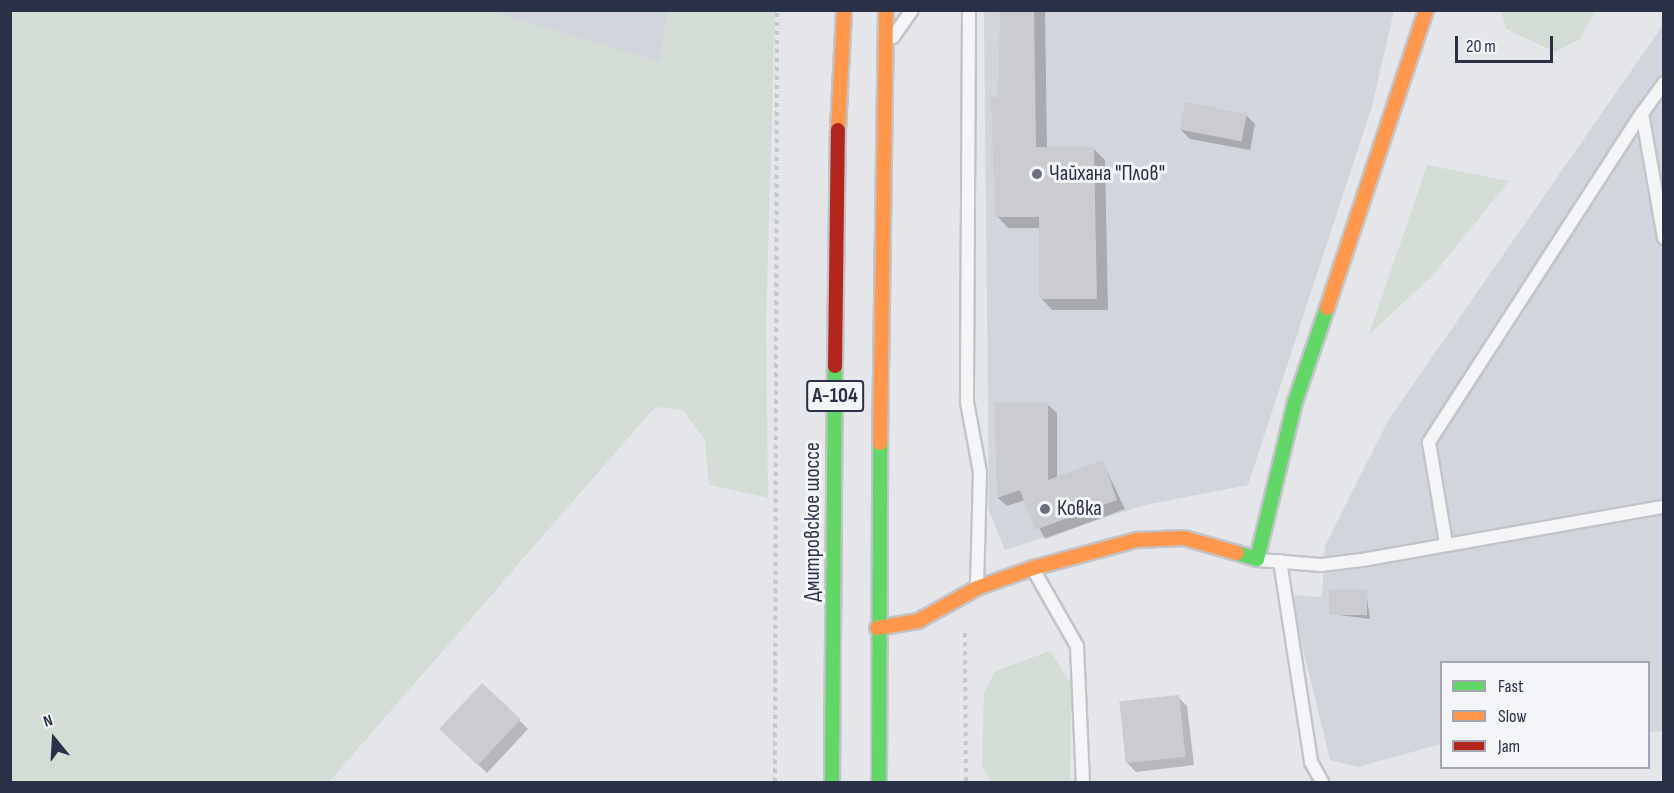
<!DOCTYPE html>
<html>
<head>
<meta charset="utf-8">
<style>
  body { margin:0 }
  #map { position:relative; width:1674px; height:793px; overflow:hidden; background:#e5e6ea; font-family:"Sofia Sans Condensed",sans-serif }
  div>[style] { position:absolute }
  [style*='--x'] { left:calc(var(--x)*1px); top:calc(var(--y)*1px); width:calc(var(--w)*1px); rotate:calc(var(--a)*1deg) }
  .built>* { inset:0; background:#d3d5dd }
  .green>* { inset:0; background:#d4ddd5 }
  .shadow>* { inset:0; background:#0003 }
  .building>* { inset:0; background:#cbccd1; transform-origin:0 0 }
  .path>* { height:4px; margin-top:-2px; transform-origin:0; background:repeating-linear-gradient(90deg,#c6c7cd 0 4.5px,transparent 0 9px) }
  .roads { filter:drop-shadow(2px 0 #c3c4c8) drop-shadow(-2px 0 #c3c4c8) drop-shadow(0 2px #c3c4c8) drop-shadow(0 -2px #c3c4c8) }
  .lane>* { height:12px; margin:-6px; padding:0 6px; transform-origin:6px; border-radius:6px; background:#f4f5f7 }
  .fast>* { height:14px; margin:-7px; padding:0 7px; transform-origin:7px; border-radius:7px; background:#63d668 }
  .slow>* { height:14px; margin:-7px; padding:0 7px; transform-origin:7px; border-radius:7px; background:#ff974d }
  .jam>* { height:14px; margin:-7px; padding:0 7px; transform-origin:7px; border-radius:7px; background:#b3261e }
  .dots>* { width:16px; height:16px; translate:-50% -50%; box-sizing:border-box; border:3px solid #f3f5f9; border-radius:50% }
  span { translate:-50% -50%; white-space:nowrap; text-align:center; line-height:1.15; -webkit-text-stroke:6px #f3f5f9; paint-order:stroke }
  .shield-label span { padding:2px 4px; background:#f3f5f9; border:2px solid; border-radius:4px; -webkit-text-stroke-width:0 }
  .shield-label { font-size:21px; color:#2a3046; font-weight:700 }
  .poi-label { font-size:22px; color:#2a3046 }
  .left { translate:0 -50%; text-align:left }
  .street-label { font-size:22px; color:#2a3046 }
  .frame { position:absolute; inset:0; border:12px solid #2a3046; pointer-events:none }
  .legend { position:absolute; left:1440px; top:661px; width:210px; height:108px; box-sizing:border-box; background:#f3f5f9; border:2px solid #a3a6b1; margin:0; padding:8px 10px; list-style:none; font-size:18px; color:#2a3046 }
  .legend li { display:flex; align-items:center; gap:12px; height:30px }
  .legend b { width:30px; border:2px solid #a3a6b1 }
  .north { position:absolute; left:24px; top:709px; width:60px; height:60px; -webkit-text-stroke:4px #f3f5f9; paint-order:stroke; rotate:342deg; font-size:16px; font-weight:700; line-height:24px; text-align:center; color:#2a3046 }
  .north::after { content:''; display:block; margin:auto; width:21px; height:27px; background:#2a3046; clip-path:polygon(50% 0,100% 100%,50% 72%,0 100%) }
  .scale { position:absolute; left:1455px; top:36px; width:98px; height:27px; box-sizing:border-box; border:3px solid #2a3046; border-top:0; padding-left:8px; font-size:18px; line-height:21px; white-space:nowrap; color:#2a3046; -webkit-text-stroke:4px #f3f5f9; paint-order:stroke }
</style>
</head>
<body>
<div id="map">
  <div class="built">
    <i style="clip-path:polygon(489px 11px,668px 11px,660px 62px)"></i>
    <i style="clip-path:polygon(984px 11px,1394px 11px,1372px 106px,1248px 485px,1145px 505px,1005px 550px,989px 511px)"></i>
    <i style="clip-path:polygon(1663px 25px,1663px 731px,1649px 732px,1648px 662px,1442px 662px,1441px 744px,1358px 767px,1330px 760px,1290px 595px,1322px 597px,1325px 546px,1389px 419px)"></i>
  </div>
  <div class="green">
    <i style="clip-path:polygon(10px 11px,489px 11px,660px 62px,668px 11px,775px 11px,766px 324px,768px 498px,709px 485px,705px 440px,683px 410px,655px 407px,329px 782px,11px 782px)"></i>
    <i style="clip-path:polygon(1501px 11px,1501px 10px,1595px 11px,1580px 39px,1555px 52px,1506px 29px)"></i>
    <i style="clip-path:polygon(1427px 165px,1509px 181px,1434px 274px,1369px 335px)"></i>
    <i style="clip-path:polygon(1050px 651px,1071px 684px,1070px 782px,991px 782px,982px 766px,984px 694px,995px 671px)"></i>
  </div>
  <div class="shadow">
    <i style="clip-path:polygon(1001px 10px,1045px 10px,1047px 149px,1094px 149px,1105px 160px,1108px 310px,1052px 310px,1041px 298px,1041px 228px,1008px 228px,997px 216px)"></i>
    <i style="clip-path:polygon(1246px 115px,1255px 124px,1250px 150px,1190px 139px,1181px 130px)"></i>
    <i style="clip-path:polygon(1047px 404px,1057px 413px,1057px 478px,1102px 461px,1125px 509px,1045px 539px,1025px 500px,1007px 506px,998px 498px)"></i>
    <i style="clip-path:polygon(1366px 591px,1370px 619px,1331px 614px)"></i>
    <i style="clip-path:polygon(1178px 697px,1187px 706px,1194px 765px,1136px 772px,1127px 763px)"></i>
    <i style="clip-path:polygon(519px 720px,528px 729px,487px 773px,450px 738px)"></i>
  </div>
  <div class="building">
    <i style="clip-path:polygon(1000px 10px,1034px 10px,1036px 147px,1094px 147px,1097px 299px,1039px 299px,1039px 217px,995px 217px,991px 97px,998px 97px)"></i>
    <i style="left:1185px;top:102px;width:63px;height:28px;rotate:11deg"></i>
    <i style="clip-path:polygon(994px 402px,1048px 403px,1048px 480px,1103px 460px,1117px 500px,1035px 530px,1020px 490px,997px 498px)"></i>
    <i style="left:1329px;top:589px;width:38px;height:26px"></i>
    <i style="left:482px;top:683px;width:53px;height:63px;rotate:43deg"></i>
    <i style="left:1179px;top:695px;width:62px;height:60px;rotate:84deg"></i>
  </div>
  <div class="path">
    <i style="--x:965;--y:633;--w:149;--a:89.6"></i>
    <i style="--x:775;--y:782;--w:772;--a:-89.85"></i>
  </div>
  <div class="roads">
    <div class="lane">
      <i style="--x:969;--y:10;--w:392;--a:90.3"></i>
      <i style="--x:967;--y:402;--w:71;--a:79.5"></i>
      <i style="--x:980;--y:472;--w:115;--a:91.5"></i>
      <i style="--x:893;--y:37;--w:33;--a:-55"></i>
      <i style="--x:1664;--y:83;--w:37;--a:126"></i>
      <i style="--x:1642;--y:113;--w:127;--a:80"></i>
      <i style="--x:1446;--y:543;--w:102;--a:-99.6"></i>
      <i style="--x:1429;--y:442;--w:392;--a:-57.1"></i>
      <i style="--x:1259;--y:560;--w:62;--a:4.6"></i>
      <i style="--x:1321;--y:565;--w:41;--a:-7"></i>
      <i style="--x:1362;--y:560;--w:307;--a:-10"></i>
      <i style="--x:1280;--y:561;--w:203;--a:81.2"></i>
      <i style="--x:1311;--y:762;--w:23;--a:61"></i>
      <i style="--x:1033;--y:569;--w:89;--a:60.3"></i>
      <i style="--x:1077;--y:646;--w:136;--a:87.5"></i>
    </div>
    <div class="fast">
      <i style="--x:1237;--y:553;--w:21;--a:17"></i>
      <i style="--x:1257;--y:559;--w:162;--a:-76.4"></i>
      <i style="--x:1295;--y:402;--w:99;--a:-71.2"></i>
      <i style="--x:832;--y:782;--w:416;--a:-89.6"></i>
      <i style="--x:879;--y:782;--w:339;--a:-89.8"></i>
    </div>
    <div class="slow">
      <i style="--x:838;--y:130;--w:120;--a:-87.1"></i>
      <i style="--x:1327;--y:308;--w:314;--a:-71.6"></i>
      <i style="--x:880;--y:443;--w:433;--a:-89.2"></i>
      <i style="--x:877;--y:628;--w:42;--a:-9.7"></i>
      <i style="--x:918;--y:621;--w:68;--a:-29.2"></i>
      <i style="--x:977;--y:588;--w:59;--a:-19.7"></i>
      <i style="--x:1033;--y:568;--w:108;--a:-15.1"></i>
      <i style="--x:1137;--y:540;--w:47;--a:-2.4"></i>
      <i style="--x:1184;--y:538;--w:55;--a:15.8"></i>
    </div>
    <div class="jam">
      <i style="--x:835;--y:366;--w:236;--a:-89.3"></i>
    </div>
  </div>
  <div class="dots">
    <i style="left:1037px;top:174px;background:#6b707f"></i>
    <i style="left:1045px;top:509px;background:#6b707f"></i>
  </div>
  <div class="shield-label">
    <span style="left:835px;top:396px">А-104</span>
  </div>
  <div class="poi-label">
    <span class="left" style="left:1049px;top:174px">Чайхана "Плов"</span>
    <span class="left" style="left:1057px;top:509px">Ковка</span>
  </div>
  <div class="street-label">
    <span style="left:813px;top:522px;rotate:-90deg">Дмитровское шоссе</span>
  </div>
  <div class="frame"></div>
  <ul class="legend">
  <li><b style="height:8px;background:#63d668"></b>Fast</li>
  <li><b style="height:8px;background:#ff974d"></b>Slow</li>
  <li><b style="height:8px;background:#b3261e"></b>Jam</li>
  </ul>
  <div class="north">N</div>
  <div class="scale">20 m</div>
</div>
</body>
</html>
